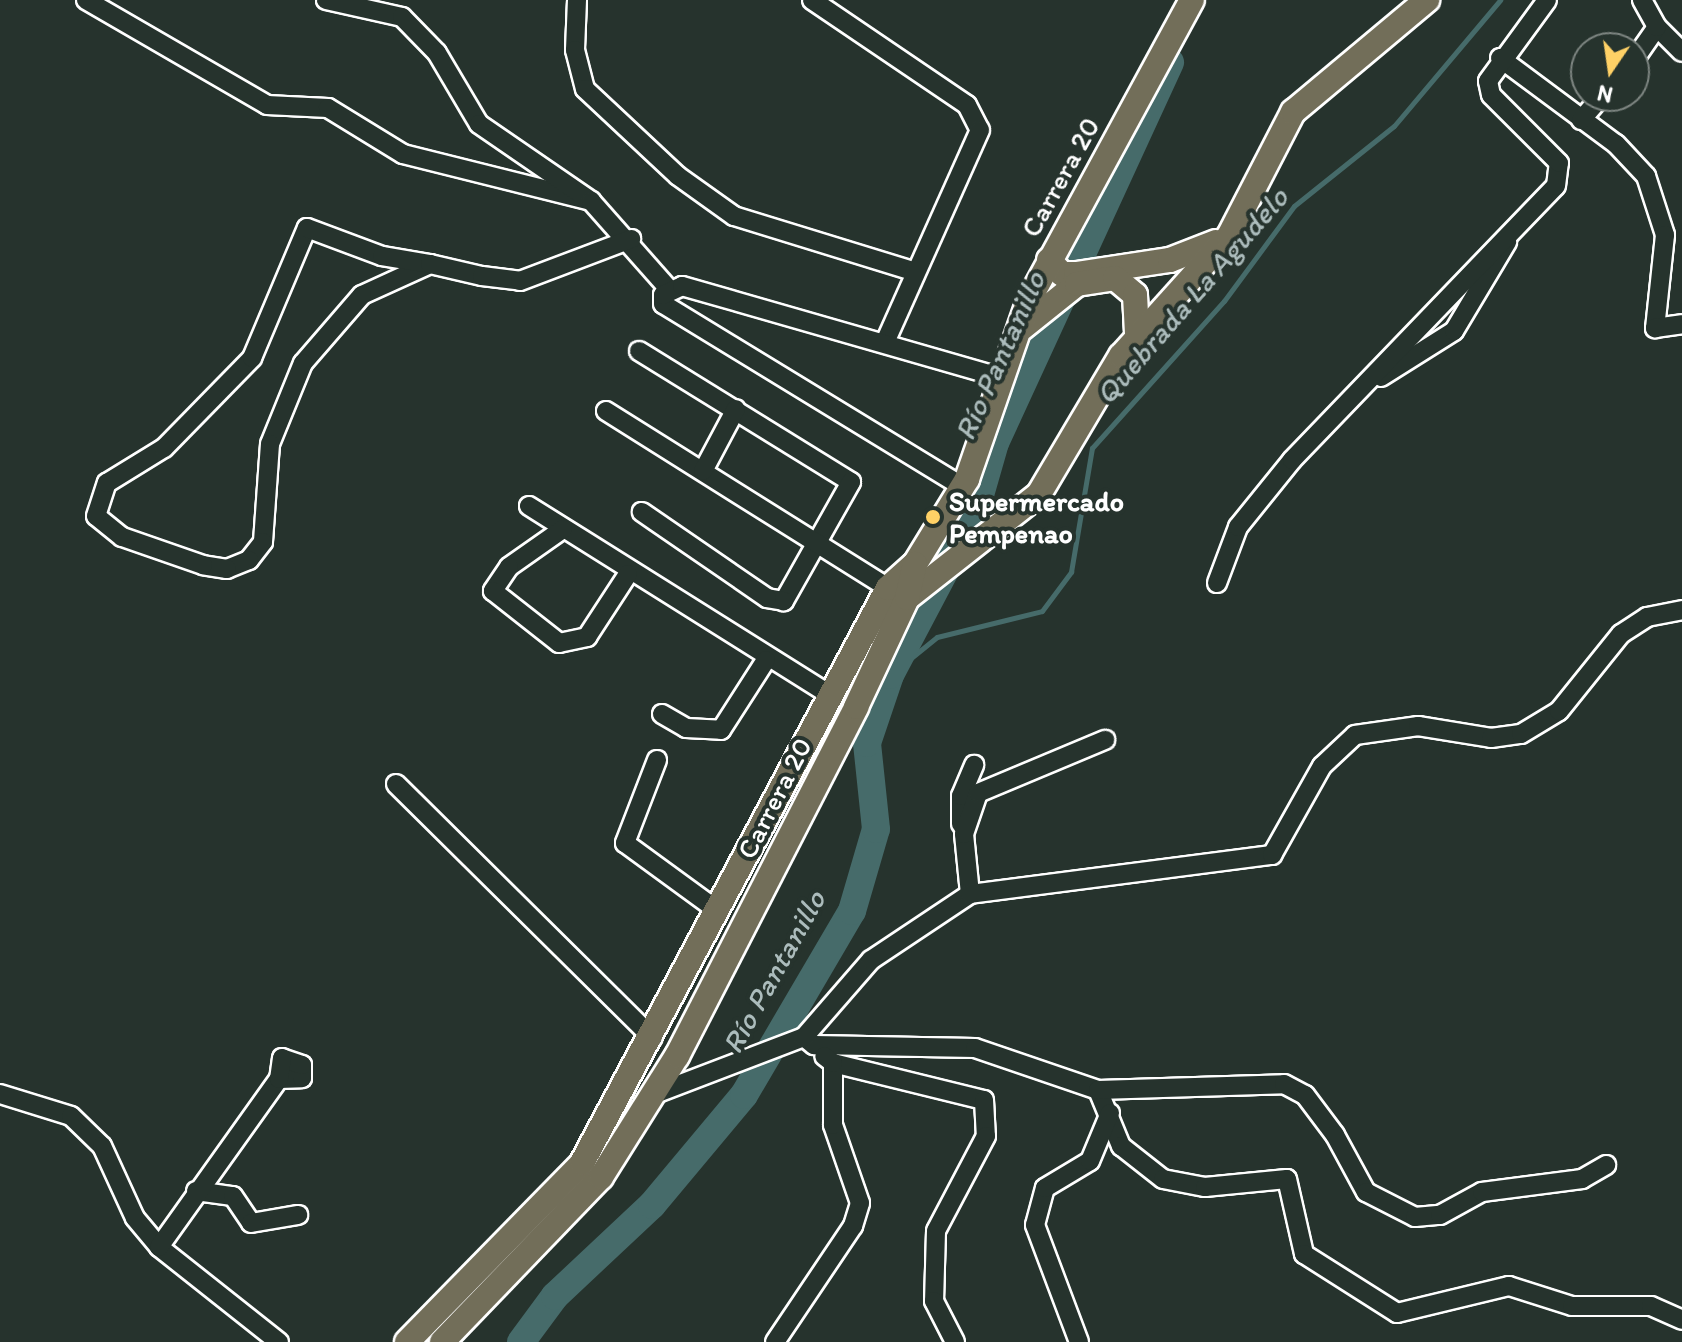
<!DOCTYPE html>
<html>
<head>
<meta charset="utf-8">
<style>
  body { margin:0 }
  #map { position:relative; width:1682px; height:1342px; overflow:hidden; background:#26332d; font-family:Itim,sans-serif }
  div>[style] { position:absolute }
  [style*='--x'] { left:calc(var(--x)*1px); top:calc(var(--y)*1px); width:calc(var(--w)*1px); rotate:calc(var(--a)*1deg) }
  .stream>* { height:5px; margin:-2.5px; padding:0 2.5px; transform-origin:2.5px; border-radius:2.5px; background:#466b6a }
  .river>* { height:28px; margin:-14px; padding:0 14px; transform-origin:14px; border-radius:14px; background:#466b6a }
  .roads { filter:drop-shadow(2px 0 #fff) drop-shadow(-2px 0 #fff) drop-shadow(0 2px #fff) drop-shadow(0 -2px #fff) }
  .minor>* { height:18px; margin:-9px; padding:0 9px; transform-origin:9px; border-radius:9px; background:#26332d }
  .major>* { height:24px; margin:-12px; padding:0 12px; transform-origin:12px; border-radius:12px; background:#726e59 }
  .dots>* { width:22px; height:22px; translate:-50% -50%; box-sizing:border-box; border:4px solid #26332d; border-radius:50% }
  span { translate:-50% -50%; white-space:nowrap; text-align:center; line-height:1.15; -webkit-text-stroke:8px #26332d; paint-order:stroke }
  .street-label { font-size:28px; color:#fff }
  .poi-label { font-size:28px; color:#fff; font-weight:700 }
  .left { translate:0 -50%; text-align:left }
  .water-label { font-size:30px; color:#acbcbc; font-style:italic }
  .north { position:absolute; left:1570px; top:32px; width:80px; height:80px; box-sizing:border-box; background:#26332d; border:2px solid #7d8581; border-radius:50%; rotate:193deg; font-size:22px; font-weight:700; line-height:32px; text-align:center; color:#fff }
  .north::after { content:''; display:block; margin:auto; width:28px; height:36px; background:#ffd166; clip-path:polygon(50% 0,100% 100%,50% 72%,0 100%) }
</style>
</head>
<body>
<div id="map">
  <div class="stream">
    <i style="--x:890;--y:675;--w:60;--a:-39"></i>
    <i style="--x:937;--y:637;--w:108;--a:-13.9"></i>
    <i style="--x:1042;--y:611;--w:49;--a:-53.4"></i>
    <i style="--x:1071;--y:572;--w:126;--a:-80.4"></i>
    <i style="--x:1092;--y:448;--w:198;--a:-48.1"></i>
    <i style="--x:1224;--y:301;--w:118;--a:-53.6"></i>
    <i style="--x:1294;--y:206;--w:128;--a:-38.7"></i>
    <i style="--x:1394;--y:126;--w:165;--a:-49.9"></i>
  </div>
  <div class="river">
    <i style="--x:521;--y:1342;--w:57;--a:-53.5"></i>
    <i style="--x:555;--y:1296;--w:133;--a:-43.2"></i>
    <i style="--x:652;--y:1205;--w:143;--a:-50.1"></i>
    <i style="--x:744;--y:1095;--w:213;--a:-59.6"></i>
    <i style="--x:852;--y:911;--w:85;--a:-73.7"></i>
    <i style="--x:876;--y:829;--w:86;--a:-96"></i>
    <i style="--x:867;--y:743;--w:72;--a:-71.3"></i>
    <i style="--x:890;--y:675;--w:180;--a:-62.2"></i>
    <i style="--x:974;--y:516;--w:76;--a:-74"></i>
    <i style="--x:995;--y:443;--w:419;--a:-65.3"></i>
  </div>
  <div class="roads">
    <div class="minor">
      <i style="--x:86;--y:0;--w:209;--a:30.1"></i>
      <i style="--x:267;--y:105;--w:61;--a:2.8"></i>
      <i style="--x:328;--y:108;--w:88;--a:31.5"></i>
      <i style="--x:403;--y:154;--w:194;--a:14"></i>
      <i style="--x:326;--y:0;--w:78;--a:12.6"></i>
      <i style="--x:402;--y:17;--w:50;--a:45.8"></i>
      <i style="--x:437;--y:53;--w:82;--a:59.4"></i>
      <i style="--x:479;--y:124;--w:136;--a:34.5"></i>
      <i style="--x:591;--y:201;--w:116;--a:48.5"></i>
      <i style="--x:577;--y:0;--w:50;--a:92.3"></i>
      <i style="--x:575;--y:50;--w:40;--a:75.6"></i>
      <i style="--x:585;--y:89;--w:127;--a:43.1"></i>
      <i style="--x:678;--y:176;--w:69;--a:35.5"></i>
      <i style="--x:734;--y:216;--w:190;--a:17.1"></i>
      <i style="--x:812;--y:0;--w:187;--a:34.1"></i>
      <i style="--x:967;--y:105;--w:28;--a:63"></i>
      <i style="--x:980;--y:130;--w:232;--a:114.1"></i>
      <i style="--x:1657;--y:27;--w:35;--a:45"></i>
      <i style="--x:1500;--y:58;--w:144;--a:36.6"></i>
      <i style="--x:1616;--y:144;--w:44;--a:46.8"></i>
      <i style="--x:1646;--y:176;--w:62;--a:72.1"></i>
      <i style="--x:1665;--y:235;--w:94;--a:96.1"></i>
      <i style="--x:1655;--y:328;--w:27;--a:-8"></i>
      <i style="--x:1634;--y:60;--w:40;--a:-55.1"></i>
      <i style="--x:1657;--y:27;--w:31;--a:-119"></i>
      <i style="--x:1581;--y:120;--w:32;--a:-49"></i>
      <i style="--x:430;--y:264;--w:75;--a:155.5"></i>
      <i style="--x:362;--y:295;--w:90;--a:130.9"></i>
      <i style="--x:303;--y:363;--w:87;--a:112.2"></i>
      <i style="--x:270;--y:444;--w:98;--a:94.1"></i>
      <i style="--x:263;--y:542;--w:23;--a:128"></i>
      <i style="--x:249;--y:560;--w:24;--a:158"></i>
      <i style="--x:227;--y:569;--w:24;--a:-171"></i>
      <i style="--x:203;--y:565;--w:86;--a:-160.9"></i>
      <i style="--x:122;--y:537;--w:33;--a:-141"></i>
      <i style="--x:96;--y:516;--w:35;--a:-72"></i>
      <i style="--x:107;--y:483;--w:67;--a:-31.6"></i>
      <i style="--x:164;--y:448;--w:126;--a:-45.6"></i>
      <i style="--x:252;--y:358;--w:141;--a:-67.1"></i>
      <i style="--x:307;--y:228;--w:80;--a:20.5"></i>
      <i style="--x:382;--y:256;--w:49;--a:9.5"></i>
      <i style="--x:430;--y:264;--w:53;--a:13"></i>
      <i style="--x:482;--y:276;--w:38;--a:7"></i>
      <i style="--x:520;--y:281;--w:119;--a:-20.7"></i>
      <i style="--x:639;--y:351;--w:249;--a:31.7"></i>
      <i style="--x:851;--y:482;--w:137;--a:119.4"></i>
      <i style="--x:784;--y:601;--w:17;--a:-170"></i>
      <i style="--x:767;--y:598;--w:152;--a:-145.5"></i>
      <i style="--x:1381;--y:377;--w:86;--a:-32.2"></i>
      <i style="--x:1454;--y:331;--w:104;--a:-59.2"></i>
      <i style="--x:606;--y:411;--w:333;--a:32.1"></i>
      <i style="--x:703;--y:471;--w:70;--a:-62"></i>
      <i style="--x:963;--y:487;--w:351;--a:-148.6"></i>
      <i style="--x:663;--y:304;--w:9;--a:-90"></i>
      <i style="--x:663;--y:295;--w:21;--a:-25"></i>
      <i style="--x:682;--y:286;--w:333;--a:16"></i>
      <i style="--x:529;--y:506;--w:359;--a:32.1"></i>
      <i style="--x:563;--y:529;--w:66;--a:144.9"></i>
      <i style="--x:509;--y:567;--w:29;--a:124"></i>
      <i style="--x:493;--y:591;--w:84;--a:38.2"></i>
      <i style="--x:559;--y:643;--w:29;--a:-12"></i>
      <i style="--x:587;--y:637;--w:75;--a:-56.9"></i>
      <i style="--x:1217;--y:583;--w:60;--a:-69.4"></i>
      <i style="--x:1238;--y:527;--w:86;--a:-51.1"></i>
      <i style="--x:1292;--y:460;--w:380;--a:-46.1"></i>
      <i style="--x:1556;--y:186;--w:23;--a:-83"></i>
      <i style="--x:1559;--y:163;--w:96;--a:-135"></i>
      <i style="--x:1491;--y:95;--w:14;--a:-102"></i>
      <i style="--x:1488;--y:81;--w:100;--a:-53.9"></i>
      <i style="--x:662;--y:714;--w:28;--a:30"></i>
      <i style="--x:686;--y:728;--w:35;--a:3"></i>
      <i style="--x:721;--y:730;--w:83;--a:-57.3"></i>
      <i style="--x:657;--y:760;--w:89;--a:111.1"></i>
      <i style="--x:625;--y:843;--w:114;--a:36.1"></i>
      <i style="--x:396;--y:784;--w:361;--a:44.7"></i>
      <i style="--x:961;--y:824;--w:28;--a:-90"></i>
      <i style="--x:961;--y:796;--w:34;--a:-67"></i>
      <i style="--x:970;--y:894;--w:60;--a:-95.7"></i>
      <i style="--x:964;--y:834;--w:43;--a:-71.1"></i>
      <i style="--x:978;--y:793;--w:138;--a:-22.7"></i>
      <i style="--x:804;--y:1037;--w:13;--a:39"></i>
      <i style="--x:814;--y:1045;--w:161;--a:1.1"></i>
      <i style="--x:975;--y:1048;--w:130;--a:18.9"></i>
      <i style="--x:1098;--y:1090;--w:61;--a:67.7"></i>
      <i style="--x:1121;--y:1146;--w:53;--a:38.2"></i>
      <i style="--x:1163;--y:1179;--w:43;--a:10.8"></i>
      <i style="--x:1205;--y:1187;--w:82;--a:-5.6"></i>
      <i style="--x:1287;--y:1179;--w:77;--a:77.2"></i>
      <i style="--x:1304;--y:1254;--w:110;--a:32.4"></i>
      <i style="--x:1397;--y:1313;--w:115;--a:-13.6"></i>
      <i style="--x:1509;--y:1286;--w:66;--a:17.6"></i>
      <i style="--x:1572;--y:1306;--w:79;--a:0"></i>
      <i style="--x:1651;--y:1306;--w:34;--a:24"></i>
      <i style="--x:833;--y:1063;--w:155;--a:13.8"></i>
      <i style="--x:984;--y:1100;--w:36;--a:87"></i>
      <i style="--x:986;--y:1136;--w:107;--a:117.8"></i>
      <i style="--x:936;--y:1231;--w:70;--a:91.6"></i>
      <i style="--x:934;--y:1301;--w:46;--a:62.9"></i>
      <i style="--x:1098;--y:1090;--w:186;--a:-1.8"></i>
      <i style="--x:1284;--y:1084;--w:24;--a:28"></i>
      <i style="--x:1305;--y:1095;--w:50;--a:53.1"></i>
      <i style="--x:1335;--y:1135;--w:65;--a:61.5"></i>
      <i style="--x:1366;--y:1192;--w:55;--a:27"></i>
      <i style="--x:1415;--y:1217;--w:25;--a:-5"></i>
      <i style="--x:1440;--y:1215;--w:48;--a:-28.7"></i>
      <i style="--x:1482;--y:1192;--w:101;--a:-7.4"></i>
      <i style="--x:1582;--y:1179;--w:28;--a:-30"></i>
      <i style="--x:0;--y:1094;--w:74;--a:17.2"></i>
      <i style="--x:71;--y:1116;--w:43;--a:44.1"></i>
      <i style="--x:102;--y:1146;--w:79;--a:65.4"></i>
      <i style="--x:135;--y:1218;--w:38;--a:50"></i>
      <i style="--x:159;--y:1247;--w:153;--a:38.4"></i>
      <i style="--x:652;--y:1095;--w:163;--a:-20.9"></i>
      <i style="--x:804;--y:1037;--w:102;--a:-49"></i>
      <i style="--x:871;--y:960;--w:119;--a:-33.7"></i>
      <i style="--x:970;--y:894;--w:305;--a:-7.4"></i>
      <i style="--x:1272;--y:855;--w:102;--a:-60.7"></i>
      <i style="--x:1322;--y:766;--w:45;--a:-43.2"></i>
      <i style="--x:1355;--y:735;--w:64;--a:-8.1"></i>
      <i style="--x:1418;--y:726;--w:74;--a:9.3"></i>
      <i style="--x:1491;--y:738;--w:30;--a:-8"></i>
      <i style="--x:1521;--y:734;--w:44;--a:-31.2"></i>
      <i style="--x:1559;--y:711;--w:99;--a:-51.2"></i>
      <i style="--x:1621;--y:634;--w:31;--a:-33"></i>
      <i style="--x:1647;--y:617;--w:36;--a:-11"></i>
      <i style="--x:196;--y:1191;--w:37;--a:8"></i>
      <i style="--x:233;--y:1196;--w:32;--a:56"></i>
      <i style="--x:251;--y:1223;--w:48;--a:-9.7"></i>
      <i style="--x:159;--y:1247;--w:206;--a:-54.5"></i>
      <i style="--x:279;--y:1079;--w:23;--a:-2"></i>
      <i style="--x:302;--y:1078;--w:13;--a:-90"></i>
      <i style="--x:302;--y:1065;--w:21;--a:-161"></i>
      <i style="--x:282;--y:1058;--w:21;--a:98"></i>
      <i style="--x:775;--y:1342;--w:140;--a:-56.1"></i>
      <i style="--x:853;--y:1226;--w:24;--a:-73"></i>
      <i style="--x:860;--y:1203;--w:83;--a:-109.1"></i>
      <i style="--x:833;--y:1125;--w:62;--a:-90"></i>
      <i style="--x:833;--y:1063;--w:11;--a:-142"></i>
      <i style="--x:1079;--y:1342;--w:125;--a:-110.6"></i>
      <i style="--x:1035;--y:1225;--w:38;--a:-75"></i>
      <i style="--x:1045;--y:1188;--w:52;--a:-31"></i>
      <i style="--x:1090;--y:1161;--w:52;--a:-67.4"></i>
    </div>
    <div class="major">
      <i style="--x:1049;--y:260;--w:19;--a:47"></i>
      <i style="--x:1062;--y:274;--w:14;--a:0"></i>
      <i style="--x:1076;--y:274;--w:95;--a:-8.5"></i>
      <i style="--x:1170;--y:260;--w:49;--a:-21.4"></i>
      <i style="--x:1022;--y:328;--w:70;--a:-38.7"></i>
      <i style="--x:1077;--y:284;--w:38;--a:-9"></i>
      <i style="--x:1115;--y:278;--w:26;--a:40"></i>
      <i style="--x:1135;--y:295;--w:39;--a:87"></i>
      <i style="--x:907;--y:598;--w:168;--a:-38.2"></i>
      <i style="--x:1039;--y:494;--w:161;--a:-59.3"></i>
      <i style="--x:1121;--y:356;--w:161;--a:-48"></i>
      <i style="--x:1229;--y:236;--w:140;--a:-62.7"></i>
      <i style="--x:1293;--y:112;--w:175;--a:-39.9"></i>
      <i style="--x:407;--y:1342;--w:250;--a:-45.6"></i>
      <i style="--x:582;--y:1163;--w:651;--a:-61.98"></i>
      <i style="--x:888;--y:588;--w:36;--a:-42"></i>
      <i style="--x:915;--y:564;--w:100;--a:-58.5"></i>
      <i style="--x:967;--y:479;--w:189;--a:-70.9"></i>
      <i style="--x:1029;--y:300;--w:341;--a:-61.5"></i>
      <i style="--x:442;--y:1342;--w:229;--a:-46.1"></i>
      <i style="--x:601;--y:1177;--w:143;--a:-57.9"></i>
      <i style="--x:677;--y:1056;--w:392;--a:-62.8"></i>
      <i style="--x:856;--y:707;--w:120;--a:-64.9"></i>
      <i style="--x:907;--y:598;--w:35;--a:-77"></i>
    </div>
  </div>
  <div class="dots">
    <i style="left:933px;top:517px;background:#ffd166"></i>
  </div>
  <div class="street-label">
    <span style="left:1060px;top:177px;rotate:-61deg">Carrera 20</span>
    <span style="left:774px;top:798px;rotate:-63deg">Carrera 20</span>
  </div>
  <div class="poi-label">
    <span class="left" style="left:949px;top:517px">Supermercado<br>Pempenao</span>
  </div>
  <div class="water-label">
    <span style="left:1192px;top:296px;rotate:-49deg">Quebrada La Agudelo</span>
    <span style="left:1000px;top:356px;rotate:-66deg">Río Pantanillo</span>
    <span style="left:774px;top:972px;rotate:-61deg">Río Pantanillo</span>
  </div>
  <div class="north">N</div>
</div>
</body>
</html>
